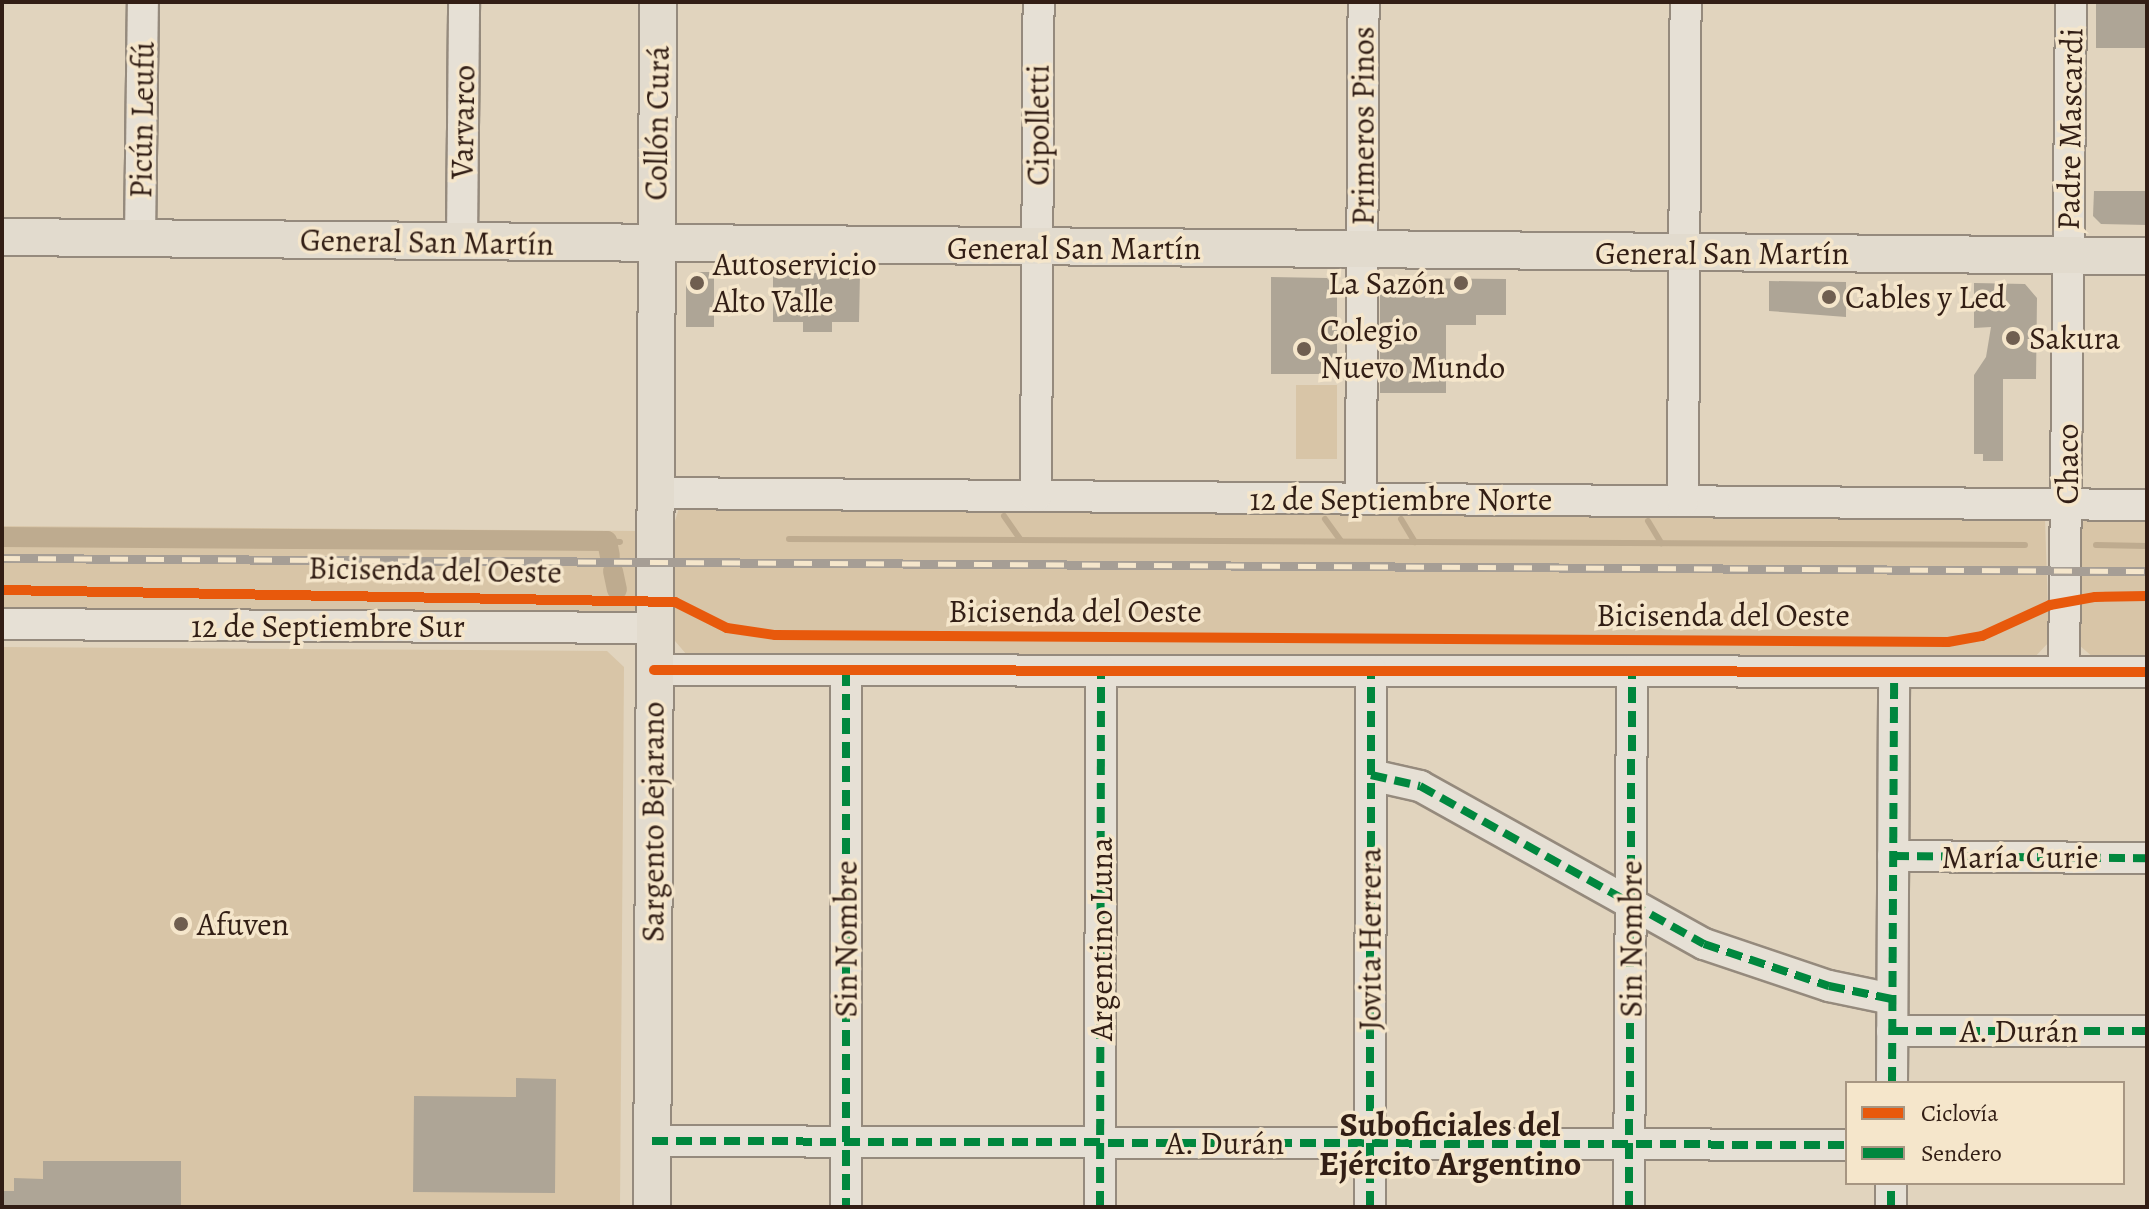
<!DOCTYPE html>
<html>
<head>
<meta charset="utf-8">
<style>
  body { margin:0 }
  #map { position:relative; width:2149px; height:1209px; overflow:hidden; background:#e1d4be; font-family:Alegreya,serif }
  div>[style] { position:absolute }
  [style*='--x'] { left:calc(var(--x)*1px); top:calc(var(--y)*1px); width:calc(var(--w)*1px); rotate:calc(var(--a)*1deg) }
  .green>* { inset:0; background:#d8c5a7; transform-origin:0 0 }
  .stream>* { height:6px; margin:-3px; padding:0 3px; transform-origin:3px; border-radius:3px; background:#beab8f }
  .canal>* { height:20px; margin:-10px; padding:0 10px; transform-origin:10px; border-radius:10px; background:#beab8f }
  .building>* { inset:0; background:#aea596; transform-origin:0 0 }
  .roads { filter:drop-shadow(2px 0 #958a7d) drop-shadow(-2px 0 #958a7d) drop-shadow(0 2px #958a7d) drop-shadow(0 -2px #958a7d) }
  .minor>* { height:30px; margin:-15px; padding:0 15px; transform-origin:15px; border-radius:15px; background:#e6e0d5 }
  .major>* { height:36px; margin:-18px; padding:0 18px; transform-origin:18px; border-radius:18px; background:#e2dbce }
  .rail>* { height:9px; margin-top:-4.5px; transform-origin:0; background:repeating-linear-gradient(90deg,#f5e6cb 0 18px,#a69e95 0 36px); box-sizing:border-box; border-block:2px solid #a69e95 }
  .quiet>* { height:8px; margin-top:-4px; transform-origin:0; background:repeating-linear-gradient(90deg,#00873e 0 16px,transparent 0 24px) }
  .cycleway>* { height:10px; margin:-5px; padding:0 5px; transform-origin:5px; border-radius:5px; background:#e8590c }
  .dots>* { width:22px; height:22px; translate:-50% -50%; box-sizing:border-box; border:4px solid #f5e6cb; border-radius:50% }
  span { translate:-50% -50%; white-space:nowrap; text-align:center; line-height:1.15; -webkit-text-stroke:7px #f5e6cb; paint-order:stroke }
  .street-label { font-size:32px; color:#321e15 }
  .poi-label { font-size:32px; color:#321e15 }
  .left { translate:0 -50%; text-align:left }
  .right { translate:-100% -50%; text-align:right }
  .neighbourhood-label { font-size:34px; color:#321e15; font-weight:700 }
  .frame { position:absolute; inset:0; border:4px solid #321e15; pointer-events:none }
  .legend { position:absolute; left:1845px; top:1081px; width:280px; height:104px; box-sizing:border-box; background:#f5e6cb; border:2px solid #a79682; margin:0; padding:10px 14px; list-style:none; font-size:24px; color:#321e15 }
  .legend li { display:flex; align-items:center; gap:16px; height:40px }
  .legend b { width:40px; border:2px solid #a79682 }
</style>
</head>
<body>
<div id="map">
  <div class="green">
    <i style="left:1296px;top:385px;width:41px;height:74px"></i>
    <i style="clip-path:polygon(696px 500px,703px 509px,2045px 518px,2049px 642px,2033px 659px,687px 655px,675px 641px,675px 521px,680px 505px)"></i>
    <i style="clip-path:polygon(2147px 515px,2147px 659px,2094px 658px,2079px 645px,2079px 529px,2085px 519px)"></i>
    <i style="clip-path:polygon(2px 526px,640px 531px,639px 606px,631px 614px,2px 612px)"></i>
    <i style="clip-path:polygon(2px 647px,607px 651px,624px 667px,620px 1207px,2px 1207px)"></i>
  </div>
  <div class="stream">
    <i style="--x:1004;--y:516;--w:28;--a:55"></i>
    <i style="--x:1325;--y:519;--w:27;--a:54"></i>
    <i style="--x:1401;--y:519;--w:27;--a:59"></i>
    <i style="--x:1648;--y:521;--w:26;--a:59"></i>
    <i style="--x:789;--y:539;--w:1236;--a:0.28"></i>
    <i style="--x:607;--y:541;--w:13;--a:4"></i>
    <i style="--x:2096;--y:545;--w:51;--a:1.1"></i>
  </div>
  <div class="canal">
    <i style="--x:2;--y:537;--w:605;--a:0.38"></i>
    <i style="--x:607;--y:541;--w:15;--a:79"></i>
    <i style="--x:613;--y:571;--w:19;--a:78"></i>
  </div>
  <div class="building">
    <i style="left:2096px;top:2px;width:51px;height:46px"></i>
    <i style="clip-path:polygon(2094px 191px,2147px 191px,2147px 225px,2101px 224px,2093px 216px)"></i>
    <i style="clip-path:polygon(698px 272px,714px 272px,714px 327px,686px 327px,686px 284px)"></i>
    <i style="clip-path:polygon(773px 273px,860px 273px,859px 322px,832px 322px,832px 332px,803px 332px,803px 322px,773px 322px)"></i>
    <i style="clip-path:polygon(1271px 277px,1327px 278px,1337px 289px,1337px 374px,1271px 374px)"></i>
    <i style="clip-path:polygon(1390px 278px,1506px 279px,1506px 315px,1476px 315px,1476px 325px,1446px 325px,1446px 393px,1380px 393px,1380px 288px)"></i>
    <i style="clip-path:polygon(1769px 281px,1846px 282px,1846px 317px,1769px 311px)"></i>
    <i style="clip-path:polygon(1974px 283px,2025px 284px,2037px 298px,2036px 379px,2003px 379px,2003px 461px,1983px 461px,1983px 454px,1974px 454px,1974px 375px,1986px 357px,1991px 327px,1974px 328px)"></i>
    <i style="clip-path:polygon(516px 1078px,556px 1079px,555px 1193px,413px 1192px,414px 1096px,516px 1097px)"></i>
    <i style="clip-path:polygon(43px 1161px,181px 1161px,181px 1207px,2px 1207px,2px 1191px,14px 1191px,14px 1178px,43px 1179px)"></i>
  </div>
  <div class="roads">
    <div class="minor">
      <i style="--x:140;--y:239;--w:237;--a:-89.3"></i>
      <i style="--x:462;--y:242;--w:240;--a:-89.5"></i>
      <i style="--x:655;--y:493;--w:1492;--a:0.46"></i>
      <i style="--x:1036;--y:496;--w:494;--a:-89.7"></i>
      <i style="--x:1361;--y:499;--w:497;--a:-89.7"></i>
      <i style="--x:1683;--y:501;--w:499;--a:-89.7"></i>
      <i style="--x:2;--y:624;--w:652;--a:0.35"></i>
      <i style="--x:654;--y:670;--w:1493;--a:0.08"></i>
      <i style="--x:846;--y:670;--w:537;--a:90"></i>
      <i style="--x:2064;--y:672;--w:670;--a:-89.4"></i>
      <i style="--x:1371;--y:775;--w:50;--a:12.7"></i>
      <i style="--x:1420;--y:786;--w:325;--a:29.1"></i>
      <i style="--x:1704;--y:944;--w:132;--a:18.6"></i>
      <i style="--x:1829;--y:986;--w:64;--a:11.7"></i>
      <i style="--x:1893;--y:856;--w:254;--a:0.5"></i>
      <i style="--x:1892;--y:1031;--w:255;--a:0"></i>
      <i style="--x:1892;--y:1083;--w:411;--a:-89.7"></i>
      <i style="--x:652;--y:1141;--w:1195;--a:0.19"></i>
      <i style="--x:1100;--y:1207;--w:536;--a:-89.89"></i>
      <i style="--x:1370;--y:1207;--w:536;--a:-89.89"></i>
      <i style="--x:1629;--y:1207;--w:536;--a:-89.68"></i>
      <i style="--x:1891;--y:1207;--w:24;--a:-90"></i>
    </div>
    <div class="major">
      <i style="--x:2;--y:237;--w:2145;--a:0.51"></i>
      <i style="--x:652;--y:1207;--w:1205;--a:-89.71"></i>
    </div>
  </div>
  <div class="rail">
    <i style="--x:2;--y:558;--w:2145;--a:0.35"></i>
  </div>
  <div class="quiet">
    <i style="--x:846;--y:670;--w:537;--a:90"></i>
    <i style="--x:1371;--y:775;--w:50;--a:12.7"></i>
    <i style="--x:1420;--y:786;--w:325;--a:29.1"></i>
    <i style="--x:1704;--y:944;--w:132;--a:18.6"></i>
    <i style="--x:1829;--y:986;--w:64;--a:11.7"></i>
    <i style="--x:1893;--y:856;--w:254;--a:0.5"></i>
    <i style="--x:1892;--y:1031;--w:255;--a:0"></i>
    <i style="--x:1892;--y:1083;--w:411;--a:-89.7"></i>
    <i style="--x:652;--y:1141;--w:1195;--a:0.19"></i>
    <i style="--x:1100;--y:1207;--w:536;--a:-89.89"></i>
    <i style="--x:1370;--y:1207;--w:536;--a:-89.89"></i>
    <i style="--x:1629;--y:1207;--w:536;--a:-89.68"></i>
    <i style="--x:1891;--y:1207;--w:24;--a:-90"></i>
  </div>
  <div class="cycleway">
    <i style="--x:2;--y:590;--w:673;--a:1.02"></i>
    <i style="--x:675;--y:602;--w:58;--a:26.6"></i>
    <i style="--x:727;--y:628;--w:49;--a:8.3"></i>
    <i style="--x:775;--y:635;--w:1173;--a:0.34"></i>
    <i style="--x:1948;--y:642;--w:35;--a:-10"></i>
    <i style="--x:1982;--y:636;--w:75;--a:-24.5"></i>
    <i style="--x:2050;--y:605;--w:46;--a:-10.1"></i>
    <i style="--x:2095;--y:597;--w:52;--a:-1.1"></i>
    <i style="--x:654;--y:670;--w:1493;--a:0.08"></i>
  </div>
  <div class="dots">
    <i style="left:697px;top:283px;background:#6f5e50"></i>
    <i style="left:1461px;top:283px;background:#6f5e50"></i>
    <i style="left:1829px;top:297px;background:#6f5e50"></i>
    <i style="left:2013px;top:338px;background:#6f5e50"></i>
    <i style="left:1304px;top:349px;background:#6f5e50"></i>
    <i style="left:181px;top:924px;background:#6f5e50"></i>
  </div>
  <div class="street-label">
    <span style="left:142px;top:120px;rotate:-89deg">Picún Leufú</span>
    <span style="left:463px;top:122px;rotate:-89deg">Varvarco</span>
    <span style="left:657px;top:123px;rotate:-89deg">Collón Curá</span>
    <span style="left:1038px;top:125px;rotate:-90deg">Cipolletti</span>
    <span style="left:1363px;top:126px;rotate:-90deg">Primeros Pinos</span>
    <span style="left:2070px;top:129px;rotate:-89deg">Padre Mascardi</span>
    <span style="left:427px;top:242px;rotate:1deg">General San Martín</span>
    <span style="left:1074px;top:248px">General San Martín</span>
    <span style="left:1722px;top:253px">General San Martín</span>
    <span style="left:2067px;top:464px;rotate:-90deg">Chaco</span>
    <span style="left:1401px;top:499px">12 de Septiembre Norte</span>
    <span style="left:435px;top:570px;rotate:1deg">Bicisenda del Oeste</span>
    <span style="left:1075px;top:611px">Bicisenda del Oeste</span>
    <span style="left:1723px;top:615px">Bicisenda del Oeste</span>
    <span style="left:328px;top:626px">12 de Septiembre Sur</span>
    <span style="left:653px;top:822px;rotate:-90deg">Sargento Bejarano</span>
    <span style="left:2020px;top:857px">María Curie</span>
    <span style="left:846px;top:939px;rotate:-90deg">Sin Nombre</span>
    <span style="left:1101px;top:939px;rotate:-90deg">Argentino Luna</span>
    <span style="left:1370px;top:939px;rotate:-90deg">Jovita Herrera</span>
    <span style="left:1631px;top:939px;rotate:-90deg">Sin Nombre</span>
    <span style="left:2019px;top:1031px">A. Durán</span>
    <span style="left:1225px;top:1143px">A. Durán</span>
  </div>
  <div class="poi-label">
    <span class="left" style="left:713px;top:283px">Autoservicio<br>Alto Valle</span>
    <span class="right" style="left:1445px;top:283px">La Sazón</span>
    <span class="left" style="left:1845px;top:297px">Cables y Led</span>
    <span class="left" style="left:1320px;top:349px">Colegio<br>Nuevo Mundo</span>
    <span class="left" style="left:2029px;top:338px">Sakura</span>
    <span class="left" style="left:197px;top:924px">Afuven</span>
  </div>
  <div class="neighbourhood-label">
    <span style="left:1450px;top:1144px">Suboficiales del<br>Ejército Argentino</span>
  </div>
  <div class="frame"></div>
  <ul class="legend">
  <li><b style="height:10px;background:#e8590c"></b>Ciclovía</li>
  <li><b style="height:10px;background:#00873e"></b>Sendero</li>
  </ul>
</div>
</body>
</html>
